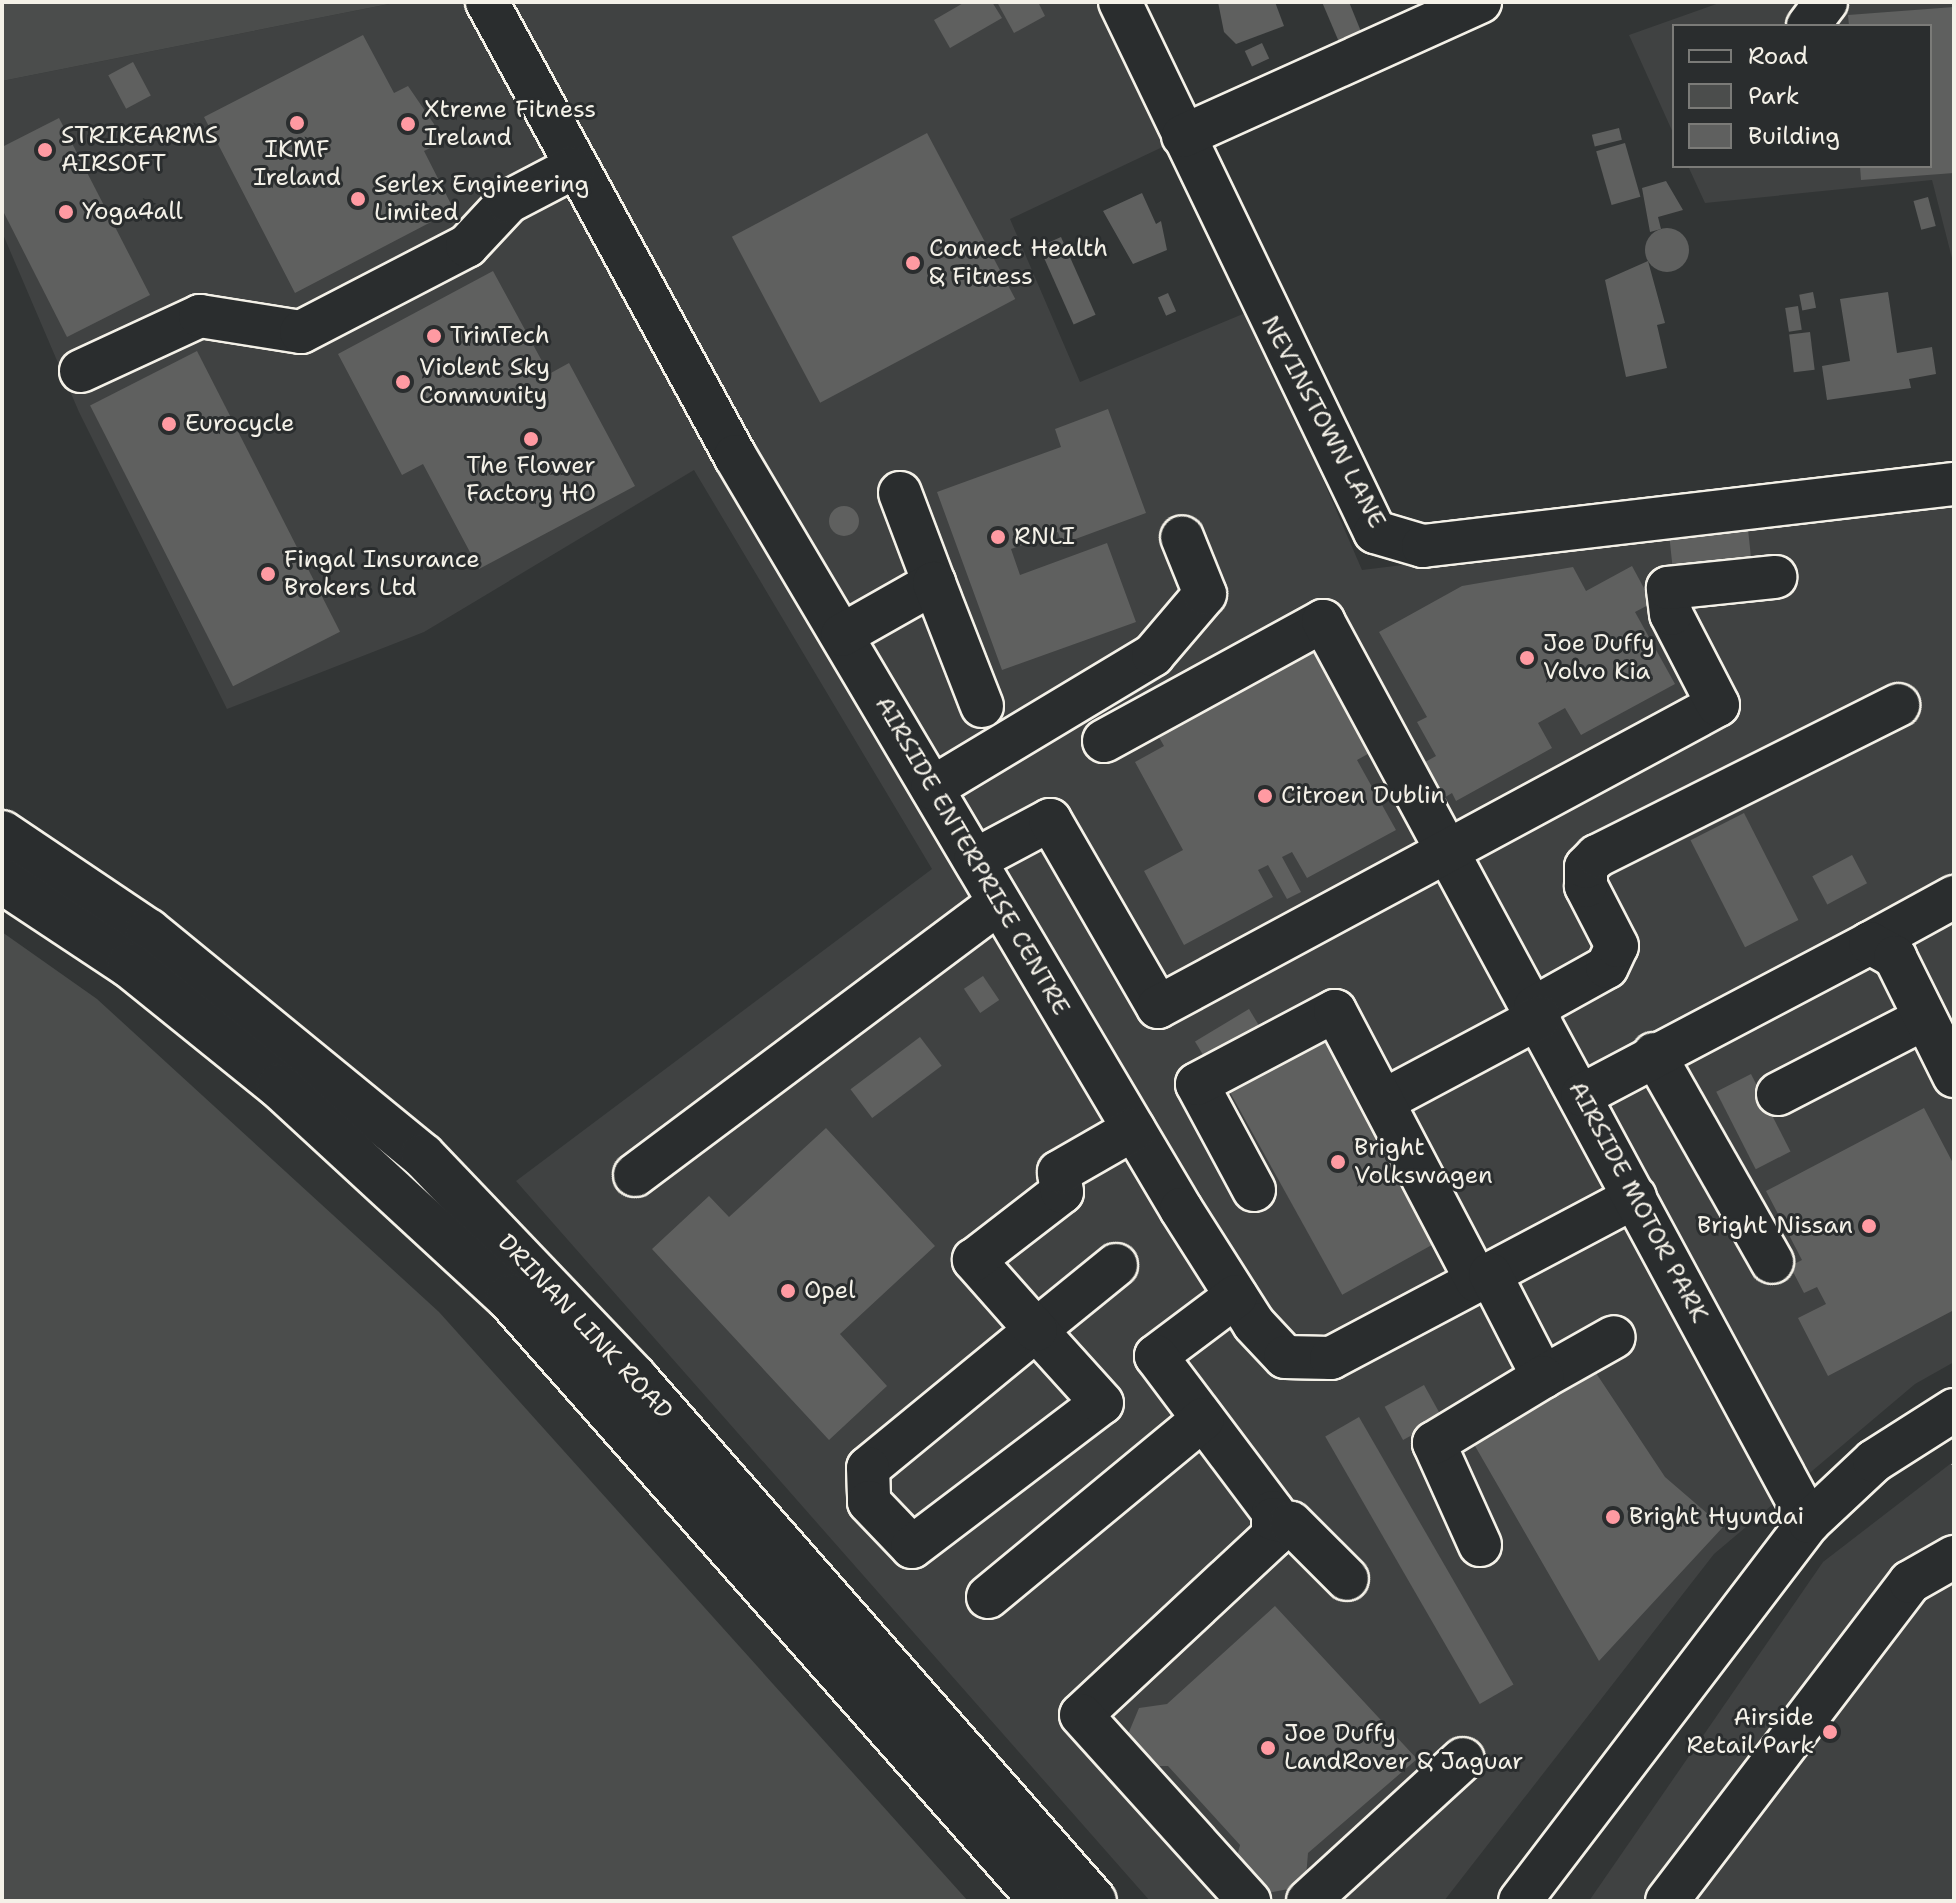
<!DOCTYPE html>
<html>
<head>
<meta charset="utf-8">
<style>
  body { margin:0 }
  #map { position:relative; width:1956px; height:1903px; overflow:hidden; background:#323535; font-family:"Shantell Sans",sans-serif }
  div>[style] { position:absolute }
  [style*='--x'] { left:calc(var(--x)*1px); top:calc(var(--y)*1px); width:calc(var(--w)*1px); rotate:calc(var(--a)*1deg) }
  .built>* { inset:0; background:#404242 }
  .green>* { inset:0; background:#4b4d4c }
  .building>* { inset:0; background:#5f605f; transform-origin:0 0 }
  .round { border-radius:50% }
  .path>* { height:5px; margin-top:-2.5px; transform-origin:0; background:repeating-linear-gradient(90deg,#f4f1e8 0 6px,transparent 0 12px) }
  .roads { filter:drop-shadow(2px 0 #f4f1e8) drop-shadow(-2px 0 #f4f1e8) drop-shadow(0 2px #f4f1e8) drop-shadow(0 -2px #f4f1e8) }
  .minor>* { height:42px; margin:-21px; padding:0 21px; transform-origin:21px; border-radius:21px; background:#2a2d2e }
  .major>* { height:44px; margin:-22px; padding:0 22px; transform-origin:22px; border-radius:22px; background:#2a2d2e }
  .dots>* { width:22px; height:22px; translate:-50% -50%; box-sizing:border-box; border:4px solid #2a2d2e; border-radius:50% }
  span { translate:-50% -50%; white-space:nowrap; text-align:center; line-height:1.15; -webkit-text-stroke:6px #2a2d2e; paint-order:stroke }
  .poi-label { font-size:24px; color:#f4f1e8 }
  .left { translate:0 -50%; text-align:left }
  .right { translate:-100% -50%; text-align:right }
  .street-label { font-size:24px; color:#f4f1e8 }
  .frame { position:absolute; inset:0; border:4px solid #f4f1e8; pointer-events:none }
  .legend { position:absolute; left:1672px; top:24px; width:260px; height:144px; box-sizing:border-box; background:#2a2d2e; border:2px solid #7b7b78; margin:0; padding:10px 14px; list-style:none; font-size:24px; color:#f4f1e8 }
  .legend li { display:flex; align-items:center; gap:16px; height:40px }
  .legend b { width:40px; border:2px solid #7b7b78 }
</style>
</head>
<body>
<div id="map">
  <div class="built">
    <i style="clip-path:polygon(399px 2px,1106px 2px,1171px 143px,1010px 219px,1080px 382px,1250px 311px,1362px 570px,1954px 498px,1954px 1362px,1915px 1384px,1714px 1554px,1444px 1901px,1150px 1901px,516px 1181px,932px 869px,694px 470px,424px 632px,227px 709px,79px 412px,2px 232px,2px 81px)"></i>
    <i style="clip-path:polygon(1722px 2px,1954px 2px,1954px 266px,1932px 180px,1705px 203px,1688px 166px,1930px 166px,1930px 26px,1674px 26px,1674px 135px,1629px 35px)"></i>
    <i style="clip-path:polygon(1954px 1461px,1954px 1901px,1589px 1901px,1823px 1562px)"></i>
  </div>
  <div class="green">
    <i style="clip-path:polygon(2px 2px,399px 2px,2px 81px)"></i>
    <i style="clip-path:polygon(2px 932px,97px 999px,439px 1312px,968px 1901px,2px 1901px)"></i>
  </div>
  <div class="building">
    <i style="clip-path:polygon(965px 2px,992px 2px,1002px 18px,950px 48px,934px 20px)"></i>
    <i style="clip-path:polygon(997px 2px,1038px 2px,1045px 16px,1014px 33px)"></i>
    <i style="clip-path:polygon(1218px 2px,1275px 2px,1284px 26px,1236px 44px,1224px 32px)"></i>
    <i style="clip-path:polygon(1322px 2px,1349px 2px,1362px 34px,1339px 42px)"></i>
    <i style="clip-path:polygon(1954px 7px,1954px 173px,1861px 180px,1860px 166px,1930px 166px,1930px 26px,1849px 26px,1848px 15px)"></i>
    <i style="clip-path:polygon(363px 35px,394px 93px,408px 86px,434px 124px,438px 144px,424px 151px,454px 210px,295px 293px,204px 117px)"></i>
    <i style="left:1262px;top:43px;width:17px;height:19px;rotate:65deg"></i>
    <i style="left:133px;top:62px;width:38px;height:28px;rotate:62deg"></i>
    <i style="clip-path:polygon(59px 118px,150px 295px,67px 337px,2px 209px,2px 147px)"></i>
    <i style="left:1619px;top:128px;width:12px;height:28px;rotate:76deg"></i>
    <i style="left:927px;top:133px;width:188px;height:221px;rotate:62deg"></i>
    <i style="left:1625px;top:143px;width:56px;height:30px;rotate:74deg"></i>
    <i style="clip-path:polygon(1666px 181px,1683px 210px,1658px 217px,1661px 229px,1650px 232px,1642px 188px)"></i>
    <i style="clip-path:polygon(1142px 193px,1156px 224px,1161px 221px,1167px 250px,1133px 264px,1103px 211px)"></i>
    <i style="left:1928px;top:197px;width:30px;height:15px;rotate:75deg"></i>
    <i class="round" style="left:1645px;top:228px;width:44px;height:44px"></i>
    <i style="left:1061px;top:237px;width:85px;height:24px;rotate:66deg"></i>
    <i style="clip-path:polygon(1648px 261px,1665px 323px,1657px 325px,1667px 368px,1626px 377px,1605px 280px)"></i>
    <i style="clip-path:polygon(493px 271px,549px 374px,569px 363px,635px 486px,479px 569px,423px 464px,402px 475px,338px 354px)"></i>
    <i style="left:1813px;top:292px;width:16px;height:14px;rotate:79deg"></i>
    <i style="clip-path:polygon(1888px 292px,1897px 353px,1932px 347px,1936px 374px,1909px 379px,1911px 388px,1827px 400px,1822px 366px,1850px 361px,1840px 299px)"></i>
    <i style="left:1168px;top:293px;width:20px;height:11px;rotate:66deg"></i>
    <i style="left:1798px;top:306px;width:24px;height:13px;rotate:81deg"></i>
    <i style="left:1810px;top:332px;width:38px;height:21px;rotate:83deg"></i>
    <i style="left:197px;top:351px;width:315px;height:120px;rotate:63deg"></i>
    <i style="clip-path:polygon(1108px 409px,1146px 513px,1062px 544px,1058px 532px,1011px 549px,1020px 575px,1107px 543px,1136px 622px,1002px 670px,937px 492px,1061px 447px,1055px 429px)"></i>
    <i class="round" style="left:829px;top:506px;width:30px;height:30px"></i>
    <i style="left:1748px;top:529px;width:36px;height:79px;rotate:84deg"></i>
    <i style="clip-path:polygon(1632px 566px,1652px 603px,1635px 612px,1675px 684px,1581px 735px,1565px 708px,1538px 723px,1552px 748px,1456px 801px,1452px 793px,1437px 802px,1418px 766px,1436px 756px,1417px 722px,1427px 717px,1379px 632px,1462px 586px,1573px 567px,1586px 591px)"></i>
    <i style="clip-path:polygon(1313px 638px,1375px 750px,1357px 760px,1396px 830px,1307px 878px,1292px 852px,1282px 857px,1301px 892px,1287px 899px,1268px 865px,1258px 870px,1273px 897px,1184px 945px,1144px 871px,1183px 850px,1135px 762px,1164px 746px,1152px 725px)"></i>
    <i style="left:1744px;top:813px;width:120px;height:60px;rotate:63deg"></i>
    <i style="left:1852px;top:855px;width:32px;height:45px;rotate:62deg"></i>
    <i style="left:983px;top:976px;width:29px;height:23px;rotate:56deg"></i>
    <i style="left:1249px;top:1009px;width:29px;height:63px;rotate:59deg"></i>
    <i style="left:1335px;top:1030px;width:235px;height:122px;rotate:61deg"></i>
    <i style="left:920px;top:1037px;width:36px;height:87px;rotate:53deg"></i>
    <i style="left:1751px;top:1074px;width:87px;height:39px;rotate:63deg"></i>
    <i style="clip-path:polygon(1924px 1108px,1954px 1165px,1954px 1310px,1828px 1376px,1798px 1318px,1826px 1304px,1817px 1287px,1804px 1293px,1790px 1266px,1802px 1260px,1766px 1191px)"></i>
    <i style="clip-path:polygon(826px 1128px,935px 1246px,840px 1334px,887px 1386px,829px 1440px,652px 1249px,709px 1196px,729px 1217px)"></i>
    <i style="clip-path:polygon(1590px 1364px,1665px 1477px,1723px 1527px,1599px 1661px,1471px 1439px)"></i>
    <i style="left:1424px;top:1385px;width:38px;height:45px;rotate:61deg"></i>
    <i style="left:1359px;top:1417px;width:309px;height:39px;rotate:60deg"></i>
    <i style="clip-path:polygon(1275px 1606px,1417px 1759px,1308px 1853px,1306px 1877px,1294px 1888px,1267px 1893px,1236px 1860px,1240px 1845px,1168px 1766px,1146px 1766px,1126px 1739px,1139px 1708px,1167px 1704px)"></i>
  </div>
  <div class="path">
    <i style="--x:1953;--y:1462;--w:1;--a:45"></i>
  </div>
  <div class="roads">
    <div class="minor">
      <i style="--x:487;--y:2;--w:517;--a:61.35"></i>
      <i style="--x:735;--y:456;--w:875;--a:59.36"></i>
      <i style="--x:1181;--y:1209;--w:136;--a:57.6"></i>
      <i style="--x:1254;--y:1324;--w:45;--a:46.8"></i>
      <i style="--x:1285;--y:1357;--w:46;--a:1.2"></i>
      <i style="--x:1331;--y:1358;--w:344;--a:-27.9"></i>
      <i style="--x:1120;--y:2;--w:588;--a:64.31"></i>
      <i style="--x:1375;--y:532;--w:50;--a:16.3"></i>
      <i style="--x:1423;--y:546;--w:535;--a:-6.66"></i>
      <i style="--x:1808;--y:26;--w:30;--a:-53"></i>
      <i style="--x:1183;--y:136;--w:326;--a:-24.3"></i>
      <i style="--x:81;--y:371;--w:131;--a:-24.8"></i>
      <i style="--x:200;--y:316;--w:102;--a:9"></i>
      <i style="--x:301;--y:332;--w:187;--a:-27.4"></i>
      <i style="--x:467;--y:246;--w:60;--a:-47"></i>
      <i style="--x:508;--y:202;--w:73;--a:-27.6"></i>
      <i style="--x:900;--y:493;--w:96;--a:69.3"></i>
      <i style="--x:842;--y:635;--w:106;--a:-29.5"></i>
      <i style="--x:934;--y:583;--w:132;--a:68.7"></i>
      <i style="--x:1104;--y:741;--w:250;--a:-28.7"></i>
      <i style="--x:1323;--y:621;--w:1024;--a:61.66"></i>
      <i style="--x:932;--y:788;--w:258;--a:-31"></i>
      <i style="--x:1153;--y:655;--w:80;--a:-49.6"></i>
      <i style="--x:1205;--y:594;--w:61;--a:-112"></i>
      <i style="--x:975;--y:860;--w:85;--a:-28.1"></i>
      <i style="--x:1050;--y:820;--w:216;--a:60"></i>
      <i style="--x:1158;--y:1007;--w:636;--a:-28.34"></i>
      <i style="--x:1718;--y:705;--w:102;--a:-117.3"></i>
      <i style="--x:1671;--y:614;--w:26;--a:-97"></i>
      <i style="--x:1668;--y:588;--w:108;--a:-5.9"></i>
      <i style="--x:1870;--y:943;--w:96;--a:-28.7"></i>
      <i style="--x:1535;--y:1007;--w:82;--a:-29.1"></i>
      <i style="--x:1607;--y:967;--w:23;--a:-65"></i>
      <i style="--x:1617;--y:946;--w:68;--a:-117.3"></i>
      <i style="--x:1586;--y:886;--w:19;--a:-90"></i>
      <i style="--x:1586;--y:867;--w:16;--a:-45"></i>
      <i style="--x:1597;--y:856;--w:337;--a:-26.6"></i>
      <i style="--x:1654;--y:1054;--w:239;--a:60.4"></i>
      <i style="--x:1778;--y:1094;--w:165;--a:-27.3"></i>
      <i style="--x:1582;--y:1095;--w:326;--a:-27.8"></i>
      <i style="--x:1870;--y:943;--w:29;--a:29"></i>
      <i style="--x:1895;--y:957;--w:133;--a:63.6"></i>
      <i style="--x:1383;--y:1101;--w:178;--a:-28.1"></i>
      <i style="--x:635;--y:1175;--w:454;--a:-36.8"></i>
      <i style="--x:1254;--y:1190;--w:120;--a:-118.3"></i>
      <i style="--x:1197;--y:1084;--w:156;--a:-27.9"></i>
      <i style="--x:1335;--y:1011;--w:305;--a:62.3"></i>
      <i style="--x:1116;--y:1265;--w:103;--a:140.9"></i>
      <i style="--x:1036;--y:1330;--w:217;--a:140.6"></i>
      <i style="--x:868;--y:1468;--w:34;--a:88"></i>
      <i style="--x:869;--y:1502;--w:62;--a:46.3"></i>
      <i style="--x:912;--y:1547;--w:238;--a:-37.2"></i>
      <i style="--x:1102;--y:1403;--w:98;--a:-132.1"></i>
      <i style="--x:1036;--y:1330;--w:94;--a:-131.5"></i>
      <i style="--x:974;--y:1260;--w:111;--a:-37.7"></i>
      <i style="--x:1062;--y:1192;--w:20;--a:-99"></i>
      <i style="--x:1059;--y:1172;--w:86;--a:-29.8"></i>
      <i style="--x:1490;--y:1274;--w:116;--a:62.8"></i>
      <i style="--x:1543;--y:1377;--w:81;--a:-29.4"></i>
      <i style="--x:1236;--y:1296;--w:100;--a:143.1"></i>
      <i style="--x:1156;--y:1356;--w:195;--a:53.1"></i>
      <i style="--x:1273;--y:1512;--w:24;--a:90"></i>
      <i style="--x:1273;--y:1536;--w:262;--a:137"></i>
      <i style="--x:1081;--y:1715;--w:251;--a:47.9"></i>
      <i style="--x:1273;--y:1519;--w:18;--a:13"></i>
      <i style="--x:1291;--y:1523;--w:79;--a:45"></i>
      <i style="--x:1480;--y:1545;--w:112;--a:-114.3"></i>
      <i style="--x:1434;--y:1443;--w:127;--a:-31.2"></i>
      <i style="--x:988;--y:1597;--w:279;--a:-39.6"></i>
      <i style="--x:1308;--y:1901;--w:210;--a:-42.5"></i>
      <i style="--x:1520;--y:1901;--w:477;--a:-52.7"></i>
      <i style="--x:1809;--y:1522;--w:89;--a:-43.2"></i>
      <i style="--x:1874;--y:1461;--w:95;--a:-32.5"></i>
      <i style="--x:1667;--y:1901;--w:401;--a:-52.7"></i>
      <i style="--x:1910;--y:1582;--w:51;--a:-29.6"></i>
    </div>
    <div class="major">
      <i style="--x:2;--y:833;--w:176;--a:33.9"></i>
      <i style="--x:148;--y:931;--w:355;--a:39.3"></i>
      <i style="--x:423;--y:1156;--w:306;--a:46.3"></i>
      <i style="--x:634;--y:1377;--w:697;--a:48.72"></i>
      <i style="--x:2;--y:881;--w:152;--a:33.5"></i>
      <i style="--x:129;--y:965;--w:193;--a:38.9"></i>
      <i style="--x:279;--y:1086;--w:311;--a:42.7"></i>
      <i style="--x:508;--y:1297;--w:806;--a:48.52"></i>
    </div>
  </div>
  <div class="dots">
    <i style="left:297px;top:123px;background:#ff9aa2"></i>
    <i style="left:408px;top:124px;background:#ff9aa2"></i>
    <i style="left:45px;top:150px;background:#ff9aa2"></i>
    <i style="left:358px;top:199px;background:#ff9aa2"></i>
    <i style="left:66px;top:212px;background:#ff9aa2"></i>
    <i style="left:913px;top:263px;background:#ff9aa2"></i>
    <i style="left:434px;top:336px;background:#ff9aa2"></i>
    <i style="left:403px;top:382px;background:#ff9aa2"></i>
    <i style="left:169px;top:424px;background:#ff9aa2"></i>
    <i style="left:531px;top:439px;background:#ff9aa2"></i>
    <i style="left:998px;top:537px;background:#ff9aa2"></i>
    <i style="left:268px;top:574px;background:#ff9aa2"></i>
    <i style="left:1527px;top:658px;background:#ff9aa2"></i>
    <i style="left:1265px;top:796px;background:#ff9aa2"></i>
    <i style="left:1338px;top:1162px;background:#ff9aa2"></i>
    <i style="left:1869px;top:1226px;background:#ff9aa2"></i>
    <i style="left:788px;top:1291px;background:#ff9aa2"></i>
    <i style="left:1613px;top:1517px;background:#ff9aa2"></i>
    <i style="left:1830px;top:1732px;background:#ff9aa2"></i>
    <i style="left:1268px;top:1748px;background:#ff9aa2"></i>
  </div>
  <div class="poi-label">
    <span class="left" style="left:424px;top:124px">Xtreme Fitness<br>Ireland</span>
    <span class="left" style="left:61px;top:150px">STRIKEARMS<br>AIRSOFT</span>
    <span style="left:297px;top:164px">IKMF<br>Ireland</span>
    <span class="left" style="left:374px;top:199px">Serlex Engineering<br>Limited</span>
    <span class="left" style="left:82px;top:212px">Yoga4all</span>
    <span class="left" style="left:929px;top:263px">Connect Health<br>&amp; Fitness</span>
    <span class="left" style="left:450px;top:336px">TrimTech</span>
    <span class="left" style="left:419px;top:382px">Violent Sky<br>Community</span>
    <span class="left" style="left:185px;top:424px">Eurocycle</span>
    <span style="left:531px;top:480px">The Flower<br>Factory HO</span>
    <span class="left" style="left:1014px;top:537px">RNLI</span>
    <span class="left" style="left:284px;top:574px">Fingal Insurance<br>Brokers Ltd</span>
    <span class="left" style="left:1543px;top:658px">Joe Duffy<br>Volvo Kia</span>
    <span class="left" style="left:1281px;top:796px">Citroen Dublin</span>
    <span class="left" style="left:1354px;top:1162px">Bright<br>Volkswagen</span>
    <span class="right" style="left:1853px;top:1226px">Bright Nissan</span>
    <span class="left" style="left:804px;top:1291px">Opel</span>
    <span class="left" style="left:1629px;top:1517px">Bright Hyundai</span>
    <span class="right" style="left:1814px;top:1732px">Airside<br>Retail Park</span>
    <span class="left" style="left:1284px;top:1748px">Joe Duffy<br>LandRover &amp; Jaguar</span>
  </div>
  <div class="street-label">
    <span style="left:1323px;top:422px;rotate:62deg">NEVINSTOWN LANE</span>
    <span style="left:972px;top:856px;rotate:60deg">AIRSIDE ENTERPRISE CENTRE</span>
    <span style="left:1638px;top:1202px;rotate:62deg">AIRSIDE MOTOR PARK</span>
    <span style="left:585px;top:1327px;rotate:47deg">DRINAN LINK ROAD</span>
  </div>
  <div class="frame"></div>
  <ul class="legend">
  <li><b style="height:10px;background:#2a2d2e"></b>Road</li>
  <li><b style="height:22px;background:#4b4d4c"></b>Park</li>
  <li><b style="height:22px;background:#5f605f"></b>Building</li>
  </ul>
</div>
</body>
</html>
